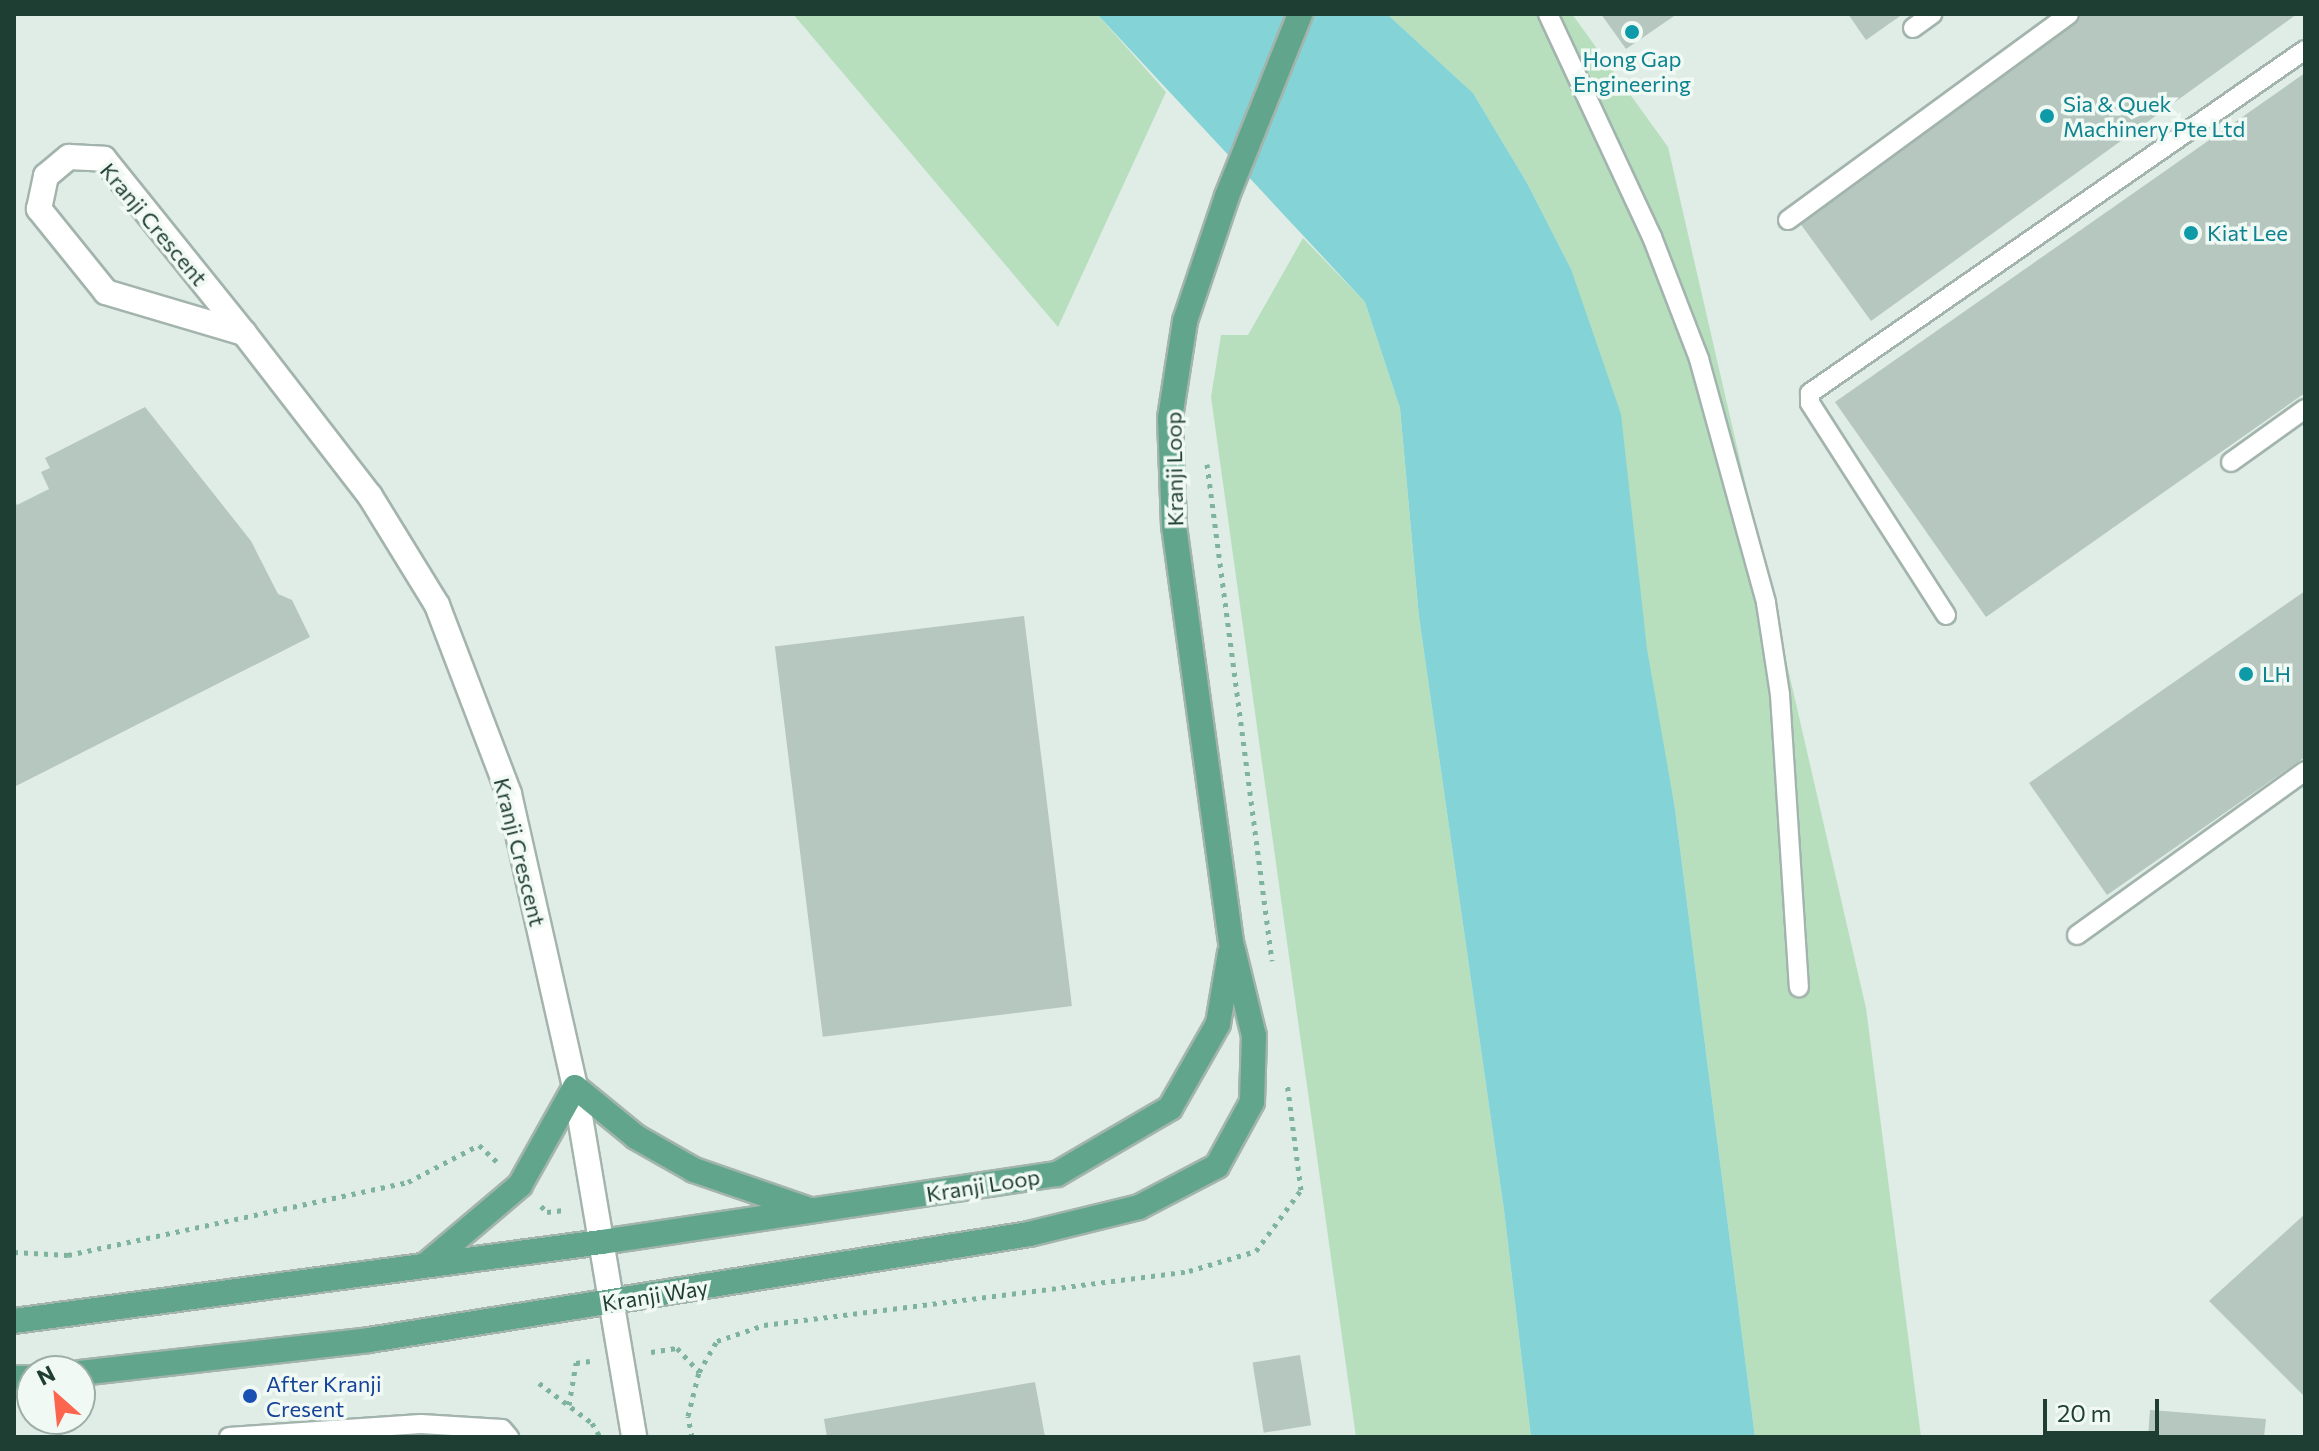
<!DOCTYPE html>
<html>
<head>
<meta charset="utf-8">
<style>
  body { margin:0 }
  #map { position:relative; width:2319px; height:1451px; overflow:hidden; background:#e0ece6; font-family:Commissioner,sans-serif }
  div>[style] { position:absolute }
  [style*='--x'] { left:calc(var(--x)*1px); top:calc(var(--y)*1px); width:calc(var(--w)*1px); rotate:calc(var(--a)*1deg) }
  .green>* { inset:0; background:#b7dfbe }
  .water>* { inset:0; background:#84d3d6 }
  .building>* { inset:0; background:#b5c7be; transform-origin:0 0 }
  .path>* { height:5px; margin-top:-2.5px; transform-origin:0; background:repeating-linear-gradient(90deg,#7eb39c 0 4px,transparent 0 10px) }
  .roads { filter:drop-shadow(2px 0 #a2b4ad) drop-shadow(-2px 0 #a2b4ad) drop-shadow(0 2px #a2b4ad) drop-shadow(0 -2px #a2b4ad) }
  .service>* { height:18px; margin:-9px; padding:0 9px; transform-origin:9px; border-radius:9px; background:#fff }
  .minor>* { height:24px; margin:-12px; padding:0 12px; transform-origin:12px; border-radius:12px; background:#fff }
  .primary>* { height:24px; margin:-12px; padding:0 12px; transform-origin:12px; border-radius:12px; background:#61a68c }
  .dots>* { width:22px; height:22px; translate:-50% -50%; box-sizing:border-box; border:4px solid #f1f9f4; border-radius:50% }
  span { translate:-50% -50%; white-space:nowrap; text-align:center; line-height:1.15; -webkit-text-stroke:7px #f1f9f4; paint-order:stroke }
  .culture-label { font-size:22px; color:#0d838f }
  .left { translate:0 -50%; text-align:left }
  .street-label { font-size:22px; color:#1f3e33 }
  .transit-label { font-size:22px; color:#164399 }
  .frame { position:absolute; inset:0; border:16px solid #1f3e33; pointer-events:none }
  .north { position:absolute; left:16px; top:1355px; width:80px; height:80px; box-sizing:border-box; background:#f1f9f4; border:2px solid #9daea7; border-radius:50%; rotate:333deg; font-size:22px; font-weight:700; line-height:32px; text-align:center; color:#1f3e33 }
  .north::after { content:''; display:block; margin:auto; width:28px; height:36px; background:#fd664e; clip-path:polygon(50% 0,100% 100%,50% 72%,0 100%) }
  .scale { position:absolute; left:2043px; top:1399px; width:116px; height:36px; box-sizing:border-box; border:4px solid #1f3e33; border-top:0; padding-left:10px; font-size:24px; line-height:28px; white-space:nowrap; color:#1f3e33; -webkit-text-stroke:6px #f1f9f4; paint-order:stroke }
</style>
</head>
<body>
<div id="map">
  <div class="green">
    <i style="clip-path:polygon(793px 14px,1097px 14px,1166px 92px,1058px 327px)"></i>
    <i style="clip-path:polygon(1387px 14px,1572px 14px,1668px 147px,1866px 1008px,1921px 1437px,1755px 1437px,1675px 809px,1571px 269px,1527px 183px,1473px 93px)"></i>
    <i style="clip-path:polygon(1303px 238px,1365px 302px,1400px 408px,1419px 617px,1504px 1210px,1531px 1437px,1356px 1437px,1211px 397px,1221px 335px,1248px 335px)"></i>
  </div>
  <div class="water">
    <i style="clip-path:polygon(1097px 14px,1387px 14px,1473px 93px,1527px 183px,1571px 269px,1621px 414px,1647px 649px,1675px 809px,1755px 1437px,1531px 1437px,1504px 1210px,1419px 617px,1400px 408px,1365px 302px)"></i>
  </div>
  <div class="building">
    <i style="clip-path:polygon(1601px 14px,1677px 14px,1626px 49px)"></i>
    <i style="clip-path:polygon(1848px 14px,1903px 14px,1866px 40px)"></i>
    <i style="clip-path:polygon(2082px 14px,2297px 14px,1871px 321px,1797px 219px)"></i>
    <i style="clip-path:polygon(2305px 73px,2305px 393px,1986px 617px,1835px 402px)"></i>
    <i style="clip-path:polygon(145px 407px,251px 541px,278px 594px,292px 600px,310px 637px,14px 787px,14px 499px,17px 505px,49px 489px,41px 472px,50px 468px,45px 458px)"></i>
    <i style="clip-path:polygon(2305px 591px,2305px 757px,2107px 895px,2029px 783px)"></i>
    <i style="left:1024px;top:616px;width:393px;height:251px;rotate:83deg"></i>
    <i style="clip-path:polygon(2305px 1214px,2305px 1397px,2209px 1301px)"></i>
    <i style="left:1300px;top:1355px;width:71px;height:48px;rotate:81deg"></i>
    <i style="clip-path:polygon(1035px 1382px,1045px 1437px,827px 1437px,824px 1419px)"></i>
    <i style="clip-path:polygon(2150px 1410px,2266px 1419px,2264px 1437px,2148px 1437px)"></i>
  </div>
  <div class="path">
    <i style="--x:1207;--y:464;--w:501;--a:82.55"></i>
    <i style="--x:541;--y:1206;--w:8;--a:45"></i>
    <i style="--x:547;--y:1212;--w:17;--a:-7"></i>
    <i style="--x:14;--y:1252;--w:54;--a:3.2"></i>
    <i style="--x:68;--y:1255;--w:348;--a:-12.1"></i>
    <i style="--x:408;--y:1182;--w:80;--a:-27.5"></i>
    <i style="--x:479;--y:1145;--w:25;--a:43"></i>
    <i style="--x:651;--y:1352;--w:26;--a:-9"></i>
    <i style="--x:677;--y:1348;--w:33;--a:47"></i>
    <i style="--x:539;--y:1383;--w:66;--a:37"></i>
    <i style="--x:592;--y:1423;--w:16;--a:60"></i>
    <i style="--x:569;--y:1405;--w:43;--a:-80.5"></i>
    <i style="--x:576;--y:1363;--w:14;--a:-8"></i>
    <i style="--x:692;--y:1437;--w:21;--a:-101"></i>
    <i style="--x:688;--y:1416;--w:45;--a:-76"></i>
    <i style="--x:699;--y:1372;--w:36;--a:-60"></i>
    <i style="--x:717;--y:1341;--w:50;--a:-18.8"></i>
    <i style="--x:764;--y:1325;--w:428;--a:-7.2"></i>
    <i style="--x:1189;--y:1271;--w:70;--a:-16.6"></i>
    <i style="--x:1256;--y:1251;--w:76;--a:-53.6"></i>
    <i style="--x:1301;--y:1190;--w:109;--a:-97.4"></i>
  </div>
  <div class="roads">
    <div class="service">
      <i style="--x:1548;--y:14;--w:246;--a:65"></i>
      <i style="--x:1652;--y:237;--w:131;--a:68.9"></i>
      <i style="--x:1699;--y:359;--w:253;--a:74.6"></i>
      <i style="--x:1766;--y:603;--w:93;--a:81.3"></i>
      <i style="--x:1780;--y:695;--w:293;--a:86.3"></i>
      <i style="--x:1913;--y:28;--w:24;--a:-36"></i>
      <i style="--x:1788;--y:220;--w:348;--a:-36.2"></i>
      <i style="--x:2231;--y:462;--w:91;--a:-35.6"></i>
      <i style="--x:1946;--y:615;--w:252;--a:-122.7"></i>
      <i style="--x:1810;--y:403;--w:10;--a:-90"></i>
      <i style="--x:1810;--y:393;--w:602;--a:-34.72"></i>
      <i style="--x:2077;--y:935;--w:281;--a:-35.7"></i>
      <i style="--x:229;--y:1437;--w:192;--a:-3.9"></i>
      <i style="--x:421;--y:1424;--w:81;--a:3.5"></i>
      <i style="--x:502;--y:1429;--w:11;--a:49"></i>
    </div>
    <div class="minor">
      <i style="--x:244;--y:333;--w:144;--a:-163.5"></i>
      <i style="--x:106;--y:292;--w:107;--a:-128.9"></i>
      <i style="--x:39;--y:209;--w:34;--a:-78"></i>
      <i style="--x:46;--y:176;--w:30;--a:-40"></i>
      <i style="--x:69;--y:157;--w:35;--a:3"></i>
      <i style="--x:104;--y:159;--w:223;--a:51.2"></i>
      <i style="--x:244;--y:333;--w:206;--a:52.3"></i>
      <i style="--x:370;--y:496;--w:128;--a:58.4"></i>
      <i style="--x:437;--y:605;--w:202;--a:69.1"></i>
      <i style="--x:509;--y:794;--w:300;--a:77.3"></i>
      <i style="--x:575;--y:1087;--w:355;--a:80.4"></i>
    </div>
    <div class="primary">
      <i style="--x:427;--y:1264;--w:122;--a:-40.3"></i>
      <i style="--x:520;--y:1185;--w:112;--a:-60.7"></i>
      <i style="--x:575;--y:1087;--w:79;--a:39.3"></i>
      <i style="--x:636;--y:1137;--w:67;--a:29.6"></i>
      <i style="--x:694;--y:1170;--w:120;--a:19"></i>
      <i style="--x:14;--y:1321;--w:592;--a:-7.66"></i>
      <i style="--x:601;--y:1242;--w:461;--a:-8.5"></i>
      <i style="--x:1057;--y:1174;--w:131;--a:-30.3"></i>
      <i style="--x:1170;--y:1108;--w:97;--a:-60.3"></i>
      <i style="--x:1218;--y:1024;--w:72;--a:-80.4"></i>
      <i style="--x:80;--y:1373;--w:291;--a:-6.5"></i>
      <i style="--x:369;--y:1340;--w:668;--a:-9.12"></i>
      <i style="--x:1029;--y:1234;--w:113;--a:-13.8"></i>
      <i style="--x:1139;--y:1207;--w:88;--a:-27.7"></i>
      <i style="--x:1217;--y:1166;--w:73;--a:-61.3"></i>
      <i style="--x:1252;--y:1102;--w:66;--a:-88.3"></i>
      <i style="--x:1254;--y:1036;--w:97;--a:-103.7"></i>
      <i style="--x:1231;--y:942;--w:420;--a:-97.8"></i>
      <i style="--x:1174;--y:526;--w:108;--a:-92.1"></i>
      <i style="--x:1170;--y:418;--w:98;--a:-81.2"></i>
      <i style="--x:1185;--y:321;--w:132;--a:-71.4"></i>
      <i style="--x:1227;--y:196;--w:196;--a:-68.1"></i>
      <i style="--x:14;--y:1378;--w:18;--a:0"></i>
    </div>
  </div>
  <div class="dots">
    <i style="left:1632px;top:32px;background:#0f9aa8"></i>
    <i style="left:2047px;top:116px;background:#0f9aa8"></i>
    <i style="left:2191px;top:233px;background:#0f9aa8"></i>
    <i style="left:2246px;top:674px;background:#0f9aa8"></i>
    <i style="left:250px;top:1396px;background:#1a4fb4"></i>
  </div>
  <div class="culture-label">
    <span style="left:1632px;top:71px">Hong Gap<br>Engineering</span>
    <span class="left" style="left:2063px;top:116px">Sia &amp; Quek<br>Machinery Pte Ltd</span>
    <span class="left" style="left:2207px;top:233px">Kiat Lee</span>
    <span class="left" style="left:2262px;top:674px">LH</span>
  </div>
  <div class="street-label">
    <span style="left:154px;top:224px;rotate:50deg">Kranji Crescent</span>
    <span style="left:1174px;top:469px;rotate:-91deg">Kranji Loop</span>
    <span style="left:520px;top:852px;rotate:76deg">Kranji Crescent</span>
    <span style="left:983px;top:1185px;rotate:-9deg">Kranji Loop</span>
    <span style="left:655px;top:1295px;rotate:-9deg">Kranji Way</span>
  </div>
  <div class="transit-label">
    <span class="left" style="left:266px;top:1396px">After Kranji<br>Cresent</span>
  </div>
  <div class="frame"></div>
  <div class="north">N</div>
  <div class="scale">20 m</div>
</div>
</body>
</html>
